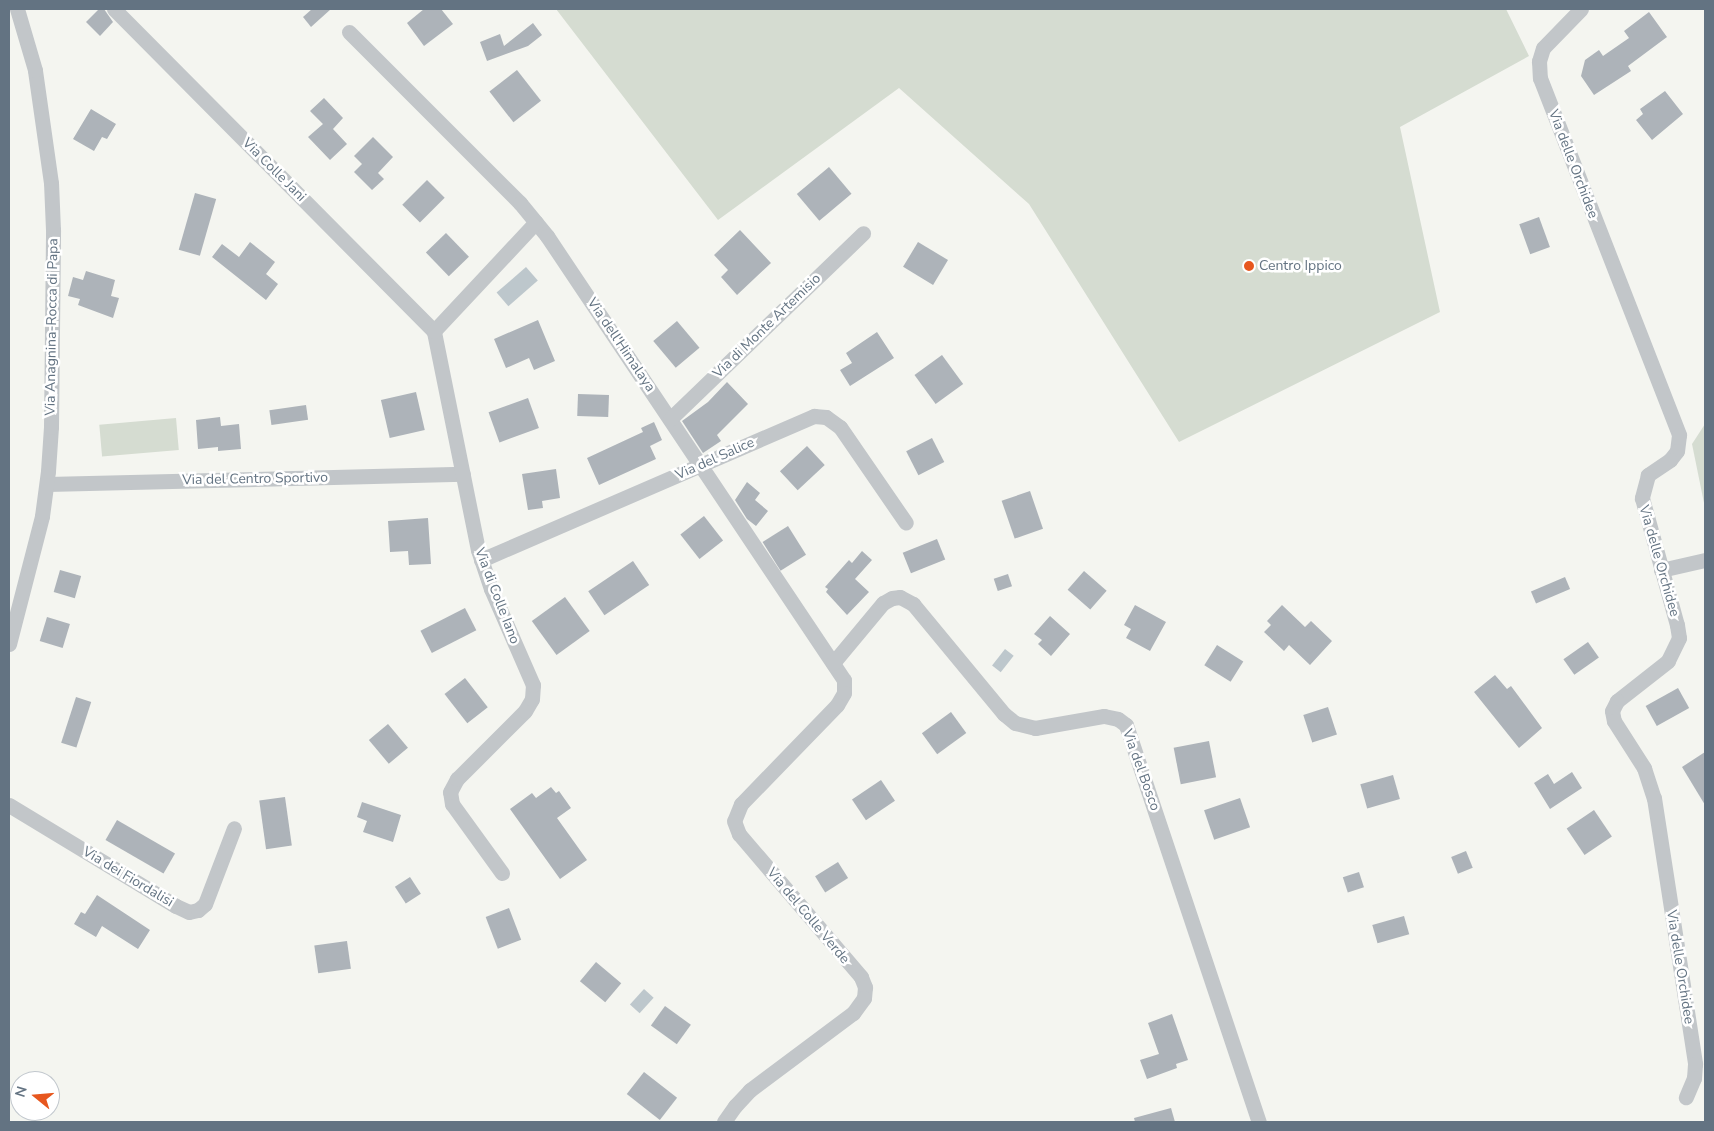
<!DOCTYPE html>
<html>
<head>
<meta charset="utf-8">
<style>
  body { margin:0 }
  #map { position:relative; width:1714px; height:1131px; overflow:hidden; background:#f4f5f0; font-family:"Nunito Sans",sans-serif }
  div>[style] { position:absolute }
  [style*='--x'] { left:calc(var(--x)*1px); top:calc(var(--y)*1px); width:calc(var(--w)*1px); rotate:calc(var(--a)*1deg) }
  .green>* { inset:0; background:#d5dcd1; transform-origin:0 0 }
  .water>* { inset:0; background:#bdc7cc; transform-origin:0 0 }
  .building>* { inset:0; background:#adb3b9; transform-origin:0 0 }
  .minor>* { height:15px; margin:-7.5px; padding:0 7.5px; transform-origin:7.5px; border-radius:7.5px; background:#c2c6c9 }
  .dots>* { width:14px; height:14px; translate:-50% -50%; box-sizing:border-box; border:2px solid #fff; border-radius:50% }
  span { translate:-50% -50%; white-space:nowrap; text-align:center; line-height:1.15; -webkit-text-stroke:5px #fff; paint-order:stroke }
  .street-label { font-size:14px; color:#637382 }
  .poi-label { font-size:14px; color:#637382 }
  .left { translate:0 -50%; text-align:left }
  .frame { position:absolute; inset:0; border:10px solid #637382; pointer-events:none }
  .north { position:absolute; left:10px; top:1071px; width:50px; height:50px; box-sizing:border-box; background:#fff; border:1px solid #c1c7cd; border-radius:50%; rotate:287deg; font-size:14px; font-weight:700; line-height:20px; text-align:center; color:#637382 }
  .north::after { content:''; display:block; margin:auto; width:18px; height:22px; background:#e7571e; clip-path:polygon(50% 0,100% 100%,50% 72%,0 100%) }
</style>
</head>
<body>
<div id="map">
  <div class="green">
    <i style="clip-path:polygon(556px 9px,1506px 9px,1529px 56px,1400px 127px,1440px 312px,1179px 442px,1029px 204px,899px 88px,718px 220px)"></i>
    <i style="left:176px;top:418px;width:32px;height:77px;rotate:85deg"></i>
    <i style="clip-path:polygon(1705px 424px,1705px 508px,1692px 444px)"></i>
  </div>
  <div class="water">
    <i style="left:526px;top:267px;width:18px;height:39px;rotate:49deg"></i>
    <i style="left:1005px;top:649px;width:11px;height:21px;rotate:38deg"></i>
    <i style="left:644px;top:989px;width:13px;height:21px;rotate:42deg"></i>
  </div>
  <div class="building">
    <i style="clip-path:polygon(99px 9px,104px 9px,113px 22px,100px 36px,86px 22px)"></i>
    <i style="clip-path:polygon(312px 9px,331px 9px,311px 27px,303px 17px)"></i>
    <i style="clip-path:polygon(424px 9px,441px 9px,453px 24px,424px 46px,407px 23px)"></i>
    <i style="clip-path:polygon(1649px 12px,1667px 37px,1628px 66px,1631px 71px,1594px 95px,1581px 76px,1585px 60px,1599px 50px,1603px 56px,1629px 38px,1624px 31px)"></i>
    <i style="clip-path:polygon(533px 23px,542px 35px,528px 46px,487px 61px,480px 42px,500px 34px,504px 46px)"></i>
    <i style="left:517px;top:70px;width:39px;height:35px;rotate:52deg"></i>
    <i style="clip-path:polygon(1665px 91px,1683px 114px,1652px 140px,1636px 120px,1643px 114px,1640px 109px)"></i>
    <i style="clip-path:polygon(324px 98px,343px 118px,333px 129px,347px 144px,330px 160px,308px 137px,323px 124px,310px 111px)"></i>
    <i style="clip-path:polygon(91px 109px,116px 124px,107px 139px,102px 137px,94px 151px,73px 139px)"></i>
    <i style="clip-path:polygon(373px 137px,393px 157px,378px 173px,384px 179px,372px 190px,354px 172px,362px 164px,354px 156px)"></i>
    <i style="left:829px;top:167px;width:35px;height:42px;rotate:50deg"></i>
    <i style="left:427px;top:180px;width:25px;height:35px;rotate:45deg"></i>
    <i style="left:195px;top:193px;width:22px;height:59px;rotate:16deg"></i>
    <i style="left:1539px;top:217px;width:32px;height:21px;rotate:70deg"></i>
    <i style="clip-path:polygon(740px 230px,771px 263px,737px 295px,721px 277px,728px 270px,714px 255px)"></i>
    <i style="left:446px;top:233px;width:33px;height:28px;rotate:46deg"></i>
    <i style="clip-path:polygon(250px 242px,275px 262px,266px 274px,278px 284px,266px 300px,212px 257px,222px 244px,239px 257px)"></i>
    <i style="left:918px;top:242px;width:35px;height:29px;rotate:31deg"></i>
    <i style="clip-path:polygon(86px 271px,115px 280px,111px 296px,119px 298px,113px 318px,78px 305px,80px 299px,68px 296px,73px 277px,83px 280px)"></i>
    <i style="clip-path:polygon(538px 320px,555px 361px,534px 370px,529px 358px,506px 368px,494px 339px)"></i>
    <i style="left:677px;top:321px;width:35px;height:31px;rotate:50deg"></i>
    <i style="clip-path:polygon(877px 332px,894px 358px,850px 386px,840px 370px,852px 363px,846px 353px)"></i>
    <i style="left:942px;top:355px;width:36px;height:34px;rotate:54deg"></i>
    <i style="clip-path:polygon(727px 382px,748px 404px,717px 435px,721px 441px,703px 453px,682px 421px,708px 402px)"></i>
    <i style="left:416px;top:392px;width:39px;height:36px;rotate:77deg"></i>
    <i style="left:578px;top:394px;width:31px;height:22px;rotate:2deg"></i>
    <i style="left:528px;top:398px;width:32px;height:42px;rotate:70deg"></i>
    <i style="left:306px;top:405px;width:15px;height:37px;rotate:82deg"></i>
    <i style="clip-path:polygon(220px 417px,221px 426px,239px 424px,241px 449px,218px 451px,218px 447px,198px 449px,196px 420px)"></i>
    <i style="clip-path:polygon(654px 422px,662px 440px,650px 446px,656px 459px,599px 485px,587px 458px,643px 432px,641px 428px)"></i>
    <i style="left:932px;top:438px;width:27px;height:29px;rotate:63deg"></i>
    <i style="left:807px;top:446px;width:26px;height:37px;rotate:47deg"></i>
    <i style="clip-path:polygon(556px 469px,560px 498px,542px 501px,543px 508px,528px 510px,522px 474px)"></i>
    <i style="clip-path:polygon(747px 482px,760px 493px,755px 500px,768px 511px,756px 526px,747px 519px,735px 500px)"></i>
    <i style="left:1030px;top:491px;width:40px;height:30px;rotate:71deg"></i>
    <i style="left:704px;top:516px;width:31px;height:30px;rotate:52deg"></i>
    <i style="clip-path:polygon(428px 518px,431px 564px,409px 565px,408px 551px,390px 552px,388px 521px)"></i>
    <i style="left:788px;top:526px;width:34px;height:30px;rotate:58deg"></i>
    <i style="left:937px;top:539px;width:22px;height:37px;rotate:68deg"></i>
    <i style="clip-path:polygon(862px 551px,872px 560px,855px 579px,869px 592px,847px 615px,826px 592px,828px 589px,825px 587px,849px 560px,852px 563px)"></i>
    <i style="left:633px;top:561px;width:29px;height:54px;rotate:56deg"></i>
    <i style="left:60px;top:570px;width:22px;height:23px;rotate:16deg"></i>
    <i style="left:1084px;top:571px;width:30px;height:25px;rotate:41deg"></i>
    <i style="left:1008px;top:574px;width:13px;height:15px;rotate:72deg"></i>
    <i style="left:1565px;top:577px;width:13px;height:37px;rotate:67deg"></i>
    <i style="left:565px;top:597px;width:42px;height:41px;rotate:54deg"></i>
    <i style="clip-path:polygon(1135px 605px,1166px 622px,1150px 651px,1126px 638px,1131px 629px,1124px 625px)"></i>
    <i style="clip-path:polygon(1282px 605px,1305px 627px,1311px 621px,1332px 641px,1310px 665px,1289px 645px,1284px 651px,1264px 632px,1271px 625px,1267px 621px)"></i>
    <i style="left:465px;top:608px;width:25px;height:50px;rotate:63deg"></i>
    <i style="clip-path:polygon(1050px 616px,1070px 634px,1051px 656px,1038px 644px,1042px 640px,1034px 634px)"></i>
    <i style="left:47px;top:617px;width:24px;height:25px;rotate:17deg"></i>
    <i style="left:1588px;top:642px;width:19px;height:30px;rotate:55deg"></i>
    <i style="left:1217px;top:645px;width:31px;height:24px;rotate:32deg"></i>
    <i style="clip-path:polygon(1495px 675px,1507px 689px,1511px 686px,1542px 728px,1519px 748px,1474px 692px)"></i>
    <i style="left:465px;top:678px;width:37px;height:26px;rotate:52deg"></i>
    <i style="left:1678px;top:688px;width:23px;height:37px;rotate:61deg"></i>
    <i style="left:76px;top:697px;width:16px;height:48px;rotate:18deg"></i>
    <i style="left:1328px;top:707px;width:29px;height:26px;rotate:72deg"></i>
    <i style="left:951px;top:712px;width:26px;height:36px;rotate:54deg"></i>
    <i style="left:388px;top:724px;width:31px;height:25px;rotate:50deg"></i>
    <i style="left:1209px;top:741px;width:37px;height:36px;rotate:79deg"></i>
    <i style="clip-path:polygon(1705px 752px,1705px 805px,1682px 767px)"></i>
    <i style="clip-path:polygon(1572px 772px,1582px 788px,1550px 809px,1534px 783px,1548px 774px,1554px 784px)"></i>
    <i style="left:1393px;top:775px;width:25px;height:34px;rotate:74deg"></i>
    <i style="left:881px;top:780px;width:25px;height:35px;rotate:56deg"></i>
    <i style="clip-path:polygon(551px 787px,556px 793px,559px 791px,571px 808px,557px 818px,587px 860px,560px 879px,510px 809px,532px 793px,536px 798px)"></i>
    <i style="left:285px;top:797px;width:49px;height:26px;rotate:82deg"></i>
    <i style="left:1240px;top:798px;width:31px;height:38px;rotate:71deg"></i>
    <i style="clip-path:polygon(362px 802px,401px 815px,393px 842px,363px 832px,367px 821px,357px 817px)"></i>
    <i style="left:1594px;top:810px;width:32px;height:33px;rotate:56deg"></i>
    <i style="left:117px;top:820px;width:67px;height:23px;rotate:30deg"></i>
    <i style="left:1466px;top:851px;width:18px;height:16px;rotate:68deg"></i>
    <i style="left:838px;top:862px;width:19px;height:27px;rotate:58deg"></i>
    <i style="left:1359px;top:872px;width:16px;height:17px;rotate:72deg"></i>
    <i style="left:410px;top:877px;width:20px;height:18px;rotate:57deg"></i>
    <i style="clip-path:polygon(97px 895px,150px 930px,138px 949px,102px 926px,96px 937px,74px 924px,81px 912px,85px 914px)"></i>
    <i style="left:509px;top:908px;width:34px;height:25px;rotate:69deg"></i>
    <i style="left:1404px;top:916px;width:19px;height:33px;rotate:74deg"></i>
    <i style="left:347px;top:941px;width:28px;height:33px;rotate:82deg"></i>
    <i style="left:596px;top:962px;width:33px;height:25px;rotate:40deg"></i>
    <i style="left:665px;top:1006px;width:32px;height:24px;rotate:36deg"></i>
    <i style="clip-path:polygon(1172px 1014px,1188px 1060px,1176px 1064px,1177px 1068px,1147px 1079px,1140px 1060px,1159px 1054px,1148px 1023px)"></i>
    <i style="left:644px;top:1072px;width:42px;height:28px;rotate:38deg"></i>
    <i style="clip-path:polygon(1171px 1108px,1175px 1122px,1135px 1122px,1134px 1118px)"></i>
  </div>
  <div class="minor">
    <i style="--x:114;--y:9;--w:454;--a:45.2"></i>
    <i style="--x:1581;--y:9;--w:54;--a:134.3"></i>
    <i style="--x:1543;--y:48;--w:14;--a:107"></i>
    <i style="--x:1539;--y:61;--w:17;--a:87"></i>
    <i style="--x:1540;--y:78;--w:383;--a:68.7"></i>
    <i style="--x:1679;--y:435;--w:16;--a:97"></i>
    <i style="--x:1677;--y:451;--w:11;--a:128"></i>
    <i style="--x:1670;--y:460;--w:27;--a:146"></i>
    <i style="--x:1648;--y:475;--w:24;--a:105"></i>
    <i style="--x:1642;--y:498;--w:132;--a:74.6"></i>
    <i style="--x:1677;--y:625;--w:13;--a:81"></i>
    <i style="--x:1679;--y:638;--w:25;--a:116"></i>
    <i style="--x:1668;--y:661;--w:65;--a:141.9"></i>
    <i style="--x:1617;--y:701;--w:11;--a:117"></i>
    <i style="--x:1612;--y:711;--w:10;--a:79"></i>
    <i style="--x:1614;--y:721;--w:56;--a:57.4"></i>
    <i style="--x:1644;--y:768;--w:32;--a:72"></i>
    <i style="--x:1654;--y:798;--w:269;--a:81.2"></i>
    <i style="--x:1695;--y:1064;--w:14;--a:94"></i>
    <i style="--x:1694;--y:1078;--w:21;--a:113"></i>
    <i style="--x:349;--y:32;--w:242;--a:45"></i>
    <i style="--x:520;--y:203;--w:43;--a:50.7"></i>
    <i style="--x:547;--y:236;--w:534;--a:56.22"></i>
    <i style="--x:844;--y:680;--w:13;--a:90"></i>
    <i style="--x:844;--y:693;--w:14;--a:120"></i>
    <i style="--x:837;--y:705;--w:138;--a:134.1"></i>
    <i style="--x:741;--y:804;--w:18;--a:112"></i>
    <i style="--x:734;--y:821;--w:14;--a:69"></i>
    <i style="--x:739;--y:834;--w:188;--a:49.5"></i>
    <i style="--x:861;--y:977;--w:11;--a:68"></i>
    <i style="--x:865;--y:987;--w:11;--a:95"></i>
    <i style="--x:864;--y:998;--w:19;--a:126"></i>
    <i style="--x:853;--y:1013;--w:129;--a:143.2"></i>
    <i style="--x:750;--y:1090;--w:22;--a:133"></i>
    <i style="--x:735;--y:1106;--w:19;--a:125"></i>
    <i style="--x:670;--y:419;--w:268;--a:-43.9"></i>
    <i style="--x:47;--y:484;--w:416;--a:-1.4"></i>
    <i style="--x:481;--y:560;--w:363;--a:-23.4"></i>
    <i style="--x:814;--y:416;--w:12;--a:5"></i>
    <i style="--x:826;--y:417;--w:17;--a:36"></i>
    <i style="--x:840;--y:427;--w:116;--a:55.5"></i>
    <i style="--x:1661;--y:570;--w:45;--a:-12.8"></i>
    <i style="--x:9;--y:644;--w:132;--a:-75.5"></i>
    <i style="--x:42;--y:516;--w:45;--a:-82.4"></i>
    <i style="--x:48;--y:471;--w:44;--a:-86.1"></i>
    <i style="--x:51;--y:427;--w:197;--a:-89.4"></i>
    <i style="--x:53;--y:230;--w:47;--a:-92.4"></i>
    <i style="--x:51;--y:183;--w:114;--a:-98.1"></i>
    <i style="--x:35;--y:70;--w:64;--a:-106.4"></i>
    <i style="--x:833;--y:663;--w:78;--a:-50.2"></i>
    <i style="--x:883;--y:603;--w:10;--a:-29"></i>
    <i style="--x:892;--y:598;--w:8;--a:-7"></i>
    <i style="--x:900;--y:597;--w:15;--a:28"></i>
    <i style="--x:913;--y:604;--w:143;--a:50.4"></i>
    <i style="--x:1004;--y:714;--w:14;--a:39"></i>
    <i style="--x:1015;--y:723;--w:21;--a:14"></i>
    <i style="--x:1035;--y:728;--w:70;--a:-9.9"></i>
    <i style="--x:1104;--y:716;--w:14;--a:12"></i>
    <i style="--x:1118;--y:719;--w:10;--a:37"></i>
    <i style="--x:1126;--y:725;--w:419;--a:71.5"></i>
    <i style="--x:9;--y:805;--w:195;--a:31.2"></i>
    <i style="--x:176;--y:906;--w:14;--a:25"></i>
    <i style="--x:189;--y:912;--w:9;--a:-13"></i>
    <i style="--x:198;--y:910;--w:9;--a:-41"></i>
    <i style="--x:205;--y:904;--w:81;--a:-69.1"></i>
    <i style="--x:502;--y:873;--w:85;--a:-125.9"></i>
    <i style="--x:452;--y:804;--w:12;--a:-99"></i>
    <i style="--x:450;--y:792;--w:15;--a:-62"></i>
    <i style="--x:457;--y:779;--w:96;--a:-45"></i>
    <i style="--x:525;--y:711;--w:14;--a:-60"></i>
    <i style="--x:532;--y:699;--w:14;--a:-86"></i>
    <i style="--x:533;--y:685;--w:105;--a:-113.6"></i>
    <i style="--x:491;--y:589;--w:41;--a:-108.4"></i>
    <i style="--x:478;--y:550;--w:223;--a:-101.4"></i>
    <i style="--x:434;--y:331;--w:149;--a:-46.9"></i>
  </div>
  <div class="dots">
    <i style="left:1249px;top:266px;background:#e7571e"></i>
  </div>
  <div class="street-label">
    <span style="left:1573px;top:164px;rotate:69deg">Via delle Orchidee</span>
    <span style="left:274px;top:170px;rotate:45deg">Via Colle Jani</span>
    <span style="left:767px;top:326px;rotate:-44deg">Via di Monte Artemisio</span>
    <span style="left:52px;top:327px;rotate:-89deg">Via Anagnina-Rocca di Papa</span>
    <span style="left:621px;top:345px;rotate:56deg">Via dell'Himalaya</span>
    <span style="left:715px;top:459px;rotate:-24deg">Via del Salice</span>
    <span style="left:255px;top:479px;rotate:-1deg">Via del Centro Sportivo</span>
    <span style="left:1659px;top:561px;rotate:74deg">Via delle Orchidee</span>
    <span style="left:497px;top:596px;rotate:69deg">Via di Colle Iano</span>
    <span style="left:1141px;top:770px;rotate:70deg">Via del Bosco</span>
    <span style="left:128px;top:877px;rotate:31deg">Via dei Fiordalisi</span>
    <span style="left:808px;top:916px;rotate:50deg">Via del Colle Verde</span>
    <span style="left:1680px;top:967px;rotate:81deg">Via delle Orchidee</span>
  </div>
  <div class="poi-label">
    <span class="left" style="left:1259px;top:266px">Centro Ippico</span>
  </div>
  <div class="frame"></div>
  <div class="north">N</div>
</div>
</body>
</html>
